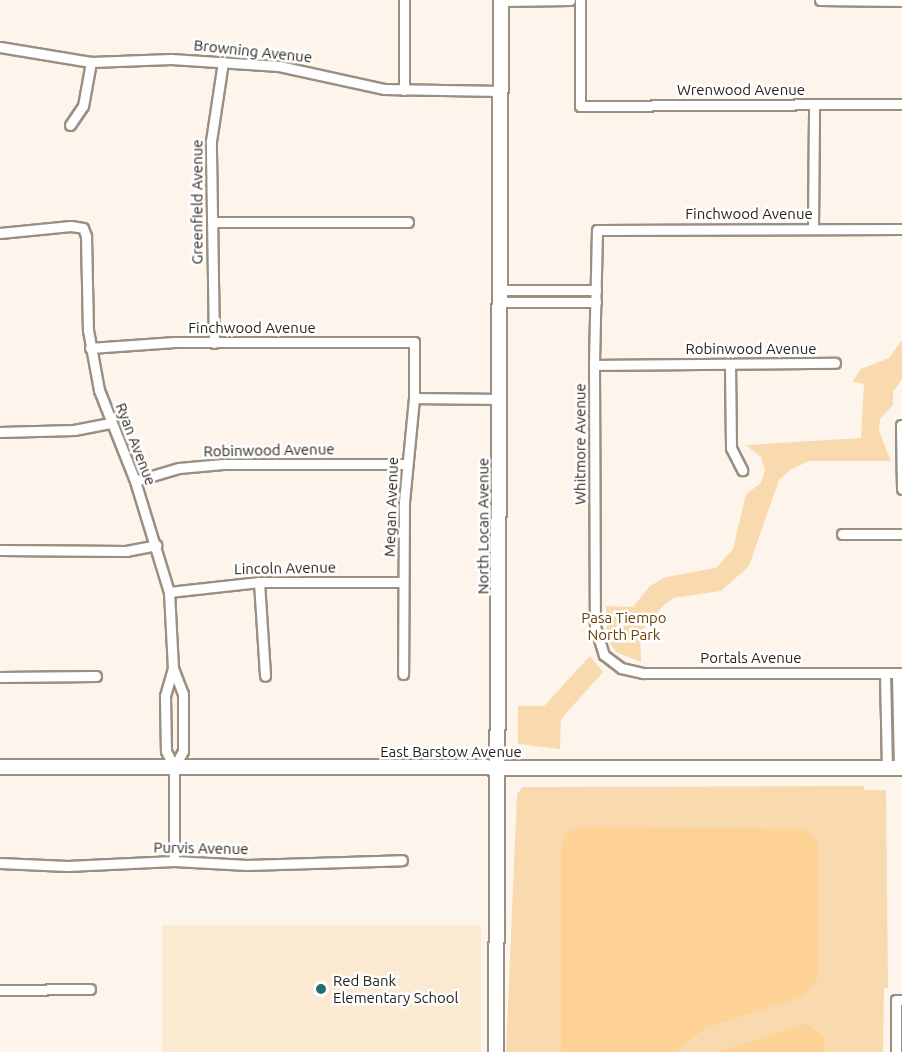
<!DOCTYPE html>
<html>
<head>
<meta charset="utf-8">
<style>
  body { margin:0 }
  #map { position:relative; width:902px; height:1052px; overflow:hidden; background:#fdf5eb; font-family:Ubuntu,sans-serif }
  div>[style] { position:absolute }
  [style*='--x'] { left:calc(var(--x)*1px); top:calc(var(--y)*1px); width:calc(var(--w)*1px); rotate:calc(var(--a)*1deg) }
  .built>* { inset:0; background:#fbe9d2; transform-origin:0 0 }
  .green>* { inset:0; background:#f9d9ae }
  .water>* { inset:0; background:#fed195 }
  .roads { filter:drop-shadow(2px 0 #9b8f80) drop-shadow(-2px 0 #9b8f80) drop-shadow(0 2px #9b8f80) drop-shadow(0 -2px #9b8f80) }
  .street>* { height:9px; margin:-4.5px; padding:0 4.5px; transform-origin:4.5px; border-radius:4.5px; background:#fff }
  .secondary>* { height:14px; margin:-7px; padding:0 7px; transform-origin:7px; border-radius:7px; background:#fff }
  .dots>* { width:16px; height:16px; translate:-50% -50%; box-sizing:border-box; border:3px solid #fff; border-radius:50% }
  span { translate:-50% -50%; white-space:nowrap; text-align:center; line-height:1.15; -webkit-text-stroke:5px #fff; paint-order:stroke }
  .street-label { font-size:15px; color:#28231d }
  .park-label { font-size:15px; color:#694505 }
  .poi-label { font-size:15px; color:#28231d }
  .left { translate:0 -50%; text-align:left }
</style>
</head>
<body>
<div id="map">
  <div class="built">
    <i style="left:162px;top:925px;width:319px;height:127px"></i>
  </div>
  <div class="green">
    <i style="clip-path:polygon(902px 340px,902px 379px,893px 392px,893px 405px,880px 419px,879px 431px,891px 461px,809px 461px,790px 470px,779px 480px,749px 566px,721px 591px,673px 598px,663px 606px,640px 632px,641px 662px,616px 652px,607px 639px,606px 606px,633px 607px,650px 586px,666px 577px,716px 568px,733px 549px,746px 494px,761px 483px,765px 470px,761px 457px,746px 445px,861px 438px,864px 384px,852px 382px,861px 369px,889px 358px)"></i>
    <i style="clip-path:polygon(590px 656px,603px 672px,561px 719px,560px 749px,518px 744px,518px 706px,544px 706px)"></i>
    <i style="clip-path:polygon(864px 786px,864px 790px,886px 790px,888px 988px,884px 988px,883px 1052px,506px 1052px,517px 794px,523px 787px)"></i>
  </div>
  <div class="water">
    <i style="clip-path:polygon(580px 827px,807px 829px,818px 844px,818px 977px,806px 995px,705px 1028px,676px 1052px,561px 1052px,561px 849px,565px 834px)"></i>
    <i style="clip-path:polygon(806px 1024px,824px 1037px,824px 1052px,718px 1052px)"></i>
  </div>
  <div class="roads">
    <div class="street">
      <i style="--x:580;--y:0;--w:106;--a:90"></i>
      <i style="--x:580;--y:106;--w:322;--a:-0.4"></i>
      <i style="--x:820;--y:0;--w:82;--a:0.7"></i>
      <i style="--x:501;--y:1;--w:69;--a:-0.8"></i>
      <i style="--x:0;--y:47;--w:92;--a:9.4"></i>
      <i style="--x:91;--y:62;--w:80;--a:-2.1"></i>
      <i style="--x:171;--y:59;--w:108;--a:3.7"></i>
      <i style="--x:279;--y:66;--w:107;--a:12.4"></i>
      <i style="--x:384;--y:89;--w:118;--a:1"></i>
      <i style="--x:404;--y:90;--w:90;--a:-90"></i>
      <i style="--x:70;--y:125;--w:23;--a:-56"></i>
      <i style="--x:83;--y:106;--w:45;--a:-79.7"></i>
      <i style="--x:212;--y:222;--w:196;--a:0"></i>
      <i style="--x:813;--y:228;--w:124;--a:-89.5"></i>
      <i style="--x:902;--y:229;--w:305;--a:179.8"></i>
      <i style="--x:597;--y:230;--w:135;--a:91.3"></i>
      <i style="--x:594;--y:365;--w:261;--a:89.8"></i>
      <i style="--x:595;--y:626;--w:30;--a:73"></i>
      <i style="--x:604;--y:655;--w:21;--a:37"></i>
      <i style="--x:621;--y:668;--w:23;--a:13"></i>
      <i style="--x:643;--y:673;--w:259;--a:0"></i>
      <i style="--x:0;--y:233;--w:71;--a:-5.6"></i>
      <i style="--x:71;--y:226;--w:12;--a:9"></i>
      <i style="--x:83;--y:228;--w:9;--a:69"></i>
      <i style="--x:86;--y:236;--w:94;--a:88.8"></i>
      <i style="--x:88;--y:330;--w:61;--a:79.6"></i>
      <i style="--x:99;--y:390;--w:98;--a:68.4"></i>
      <i style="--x:135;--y:481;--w:116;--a:73"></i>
      <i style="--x:169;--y:592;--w:76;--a:87"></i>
      <i style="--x:173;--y:668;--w:28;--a:69"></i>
      <i style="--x:183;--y:694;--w:57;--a:90"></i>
      <i style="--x:183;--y:751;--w:18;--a:119"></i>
      <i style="--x:501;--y:290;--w:95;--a:0"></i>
      <i style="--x:501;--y:302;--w:95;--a:0"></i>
      <i style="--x:214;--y:343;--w:202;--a:-90.9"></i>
      <i style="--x:211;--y:141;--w:80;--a:-81.4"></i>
      <i style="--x:90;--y:348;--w:85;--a:-4"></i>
      <i style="--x:175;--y:342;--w:239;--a:0"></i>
      <i style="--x:414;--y:342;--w:56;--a:90"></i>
      <i style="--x:414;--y:398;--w:104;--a:95.5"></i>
      <i style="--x:404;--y:502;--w:172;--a:90.3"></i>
      <i style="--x:730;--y:364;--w:84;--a:89.3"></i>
      <i style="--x:731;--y:448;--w:25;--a:63"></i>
      <i style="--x:594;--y:365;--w:241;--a:-0.5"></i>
      <i style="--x:414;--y:398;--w:86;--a:0.7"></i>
      <i style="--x:901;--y:425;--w:64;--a:89.1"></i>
      <i style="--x:0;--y:432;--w:74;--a:-1.5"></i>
      <i style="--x:74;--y:430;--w:38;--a:-11"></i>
      <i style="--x:135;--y:481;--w:46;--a:-16.5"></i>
      <i style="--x:179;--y:468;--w:44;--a:-5.2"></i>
      <i style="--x:223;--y:464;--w:184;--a:0"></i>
      <i style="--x:842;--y:534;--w:60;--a:0"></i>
      <i style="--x:0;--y:550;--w:126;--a:0.5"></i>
      <i style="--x:126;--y:551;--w:31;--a:-11"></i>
      <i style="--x:259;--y:582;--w:94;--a:86.3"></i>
      <i style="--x:169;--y:592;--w:91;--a:-6.3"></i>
      <i style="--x:259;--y:582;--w:144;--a:0"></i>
      <i style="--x:173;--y:668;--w:29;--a:106"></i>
      <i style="--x:165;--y:696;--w:55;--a:89"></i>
      <i style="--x:166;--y:751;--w:18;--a:63"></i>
      <i style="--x:174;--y:767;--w:94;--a:90"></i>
      <i style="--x:885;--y:673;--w:95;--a:88.8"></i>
      <i style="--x:897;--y:673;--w:95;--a:88.8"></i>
      <i style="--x:0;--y:677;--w:96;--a:-0.6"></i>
      <i style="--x:0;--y:863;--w:67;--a:2.6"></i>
      <i style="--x:67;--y:866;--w:107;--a:-2.7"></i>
      <i style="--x:174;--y:861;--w:73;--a:3.1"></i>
      <i style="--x:247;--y:865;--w:155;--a:-1.8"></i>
      <i style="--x:0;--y:990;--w:90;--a:-0.6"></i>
      <i style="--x:896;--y:1052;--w:52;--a:-90"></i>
      <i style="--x:896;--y:1000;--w:6;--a:0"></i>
    </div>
    <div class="secondary">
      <i style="--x:0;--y:767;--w:902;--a:0.06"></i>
      <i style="--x:496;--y:1052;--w:1052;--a:-89.73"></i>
    </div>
  </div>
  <div class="dots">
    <i style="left:321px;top:989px;background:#246f72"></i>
  </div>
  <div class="street-label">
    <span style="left:253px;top:51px;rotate:6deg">Browning Avenue</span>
    <span style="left:741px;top:90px">Wrenwood Avenue</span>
    <span style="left:197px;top:202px;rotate:-90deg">Greenfield Avenue</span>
    <span style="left:749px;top:214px">Finchwood Avenue</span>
    <span style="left:252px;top:328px">Finchwood Avenue</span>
    <span style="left:751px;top:349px">Robinwood Avenue</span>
    <span style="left:136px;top:444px;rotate:69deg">Ryan Avenue</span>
    <span style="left:580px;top:444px;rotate:-90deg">Whitmore Avenue</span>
    <span style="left:269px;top:450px;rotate:-1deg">Robinwood Avenue</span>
    <span style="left:391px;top:507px;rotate:-88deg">Megan Avenue</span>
    <span style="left:483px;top:526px;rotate:-90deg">North Locan Avenue</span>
    <span style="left:285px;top:568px;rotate:-1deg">Lincoln Avenue</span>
    <span style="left:751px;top:658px">Portals Avenue</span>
    <span style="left:451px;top:752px">East Barstow Avenue</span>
    <span style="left:201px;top:848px;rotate:1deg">Purvis Avenue</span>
  </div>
  <div class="park-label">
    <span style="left:624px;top:626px">Pasa Tiempo<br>North Park</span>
  </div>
  <div class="poi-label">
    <span class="left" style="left:333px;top:989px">Red Bank<br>Elementary School</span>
  </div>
</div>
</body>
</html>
